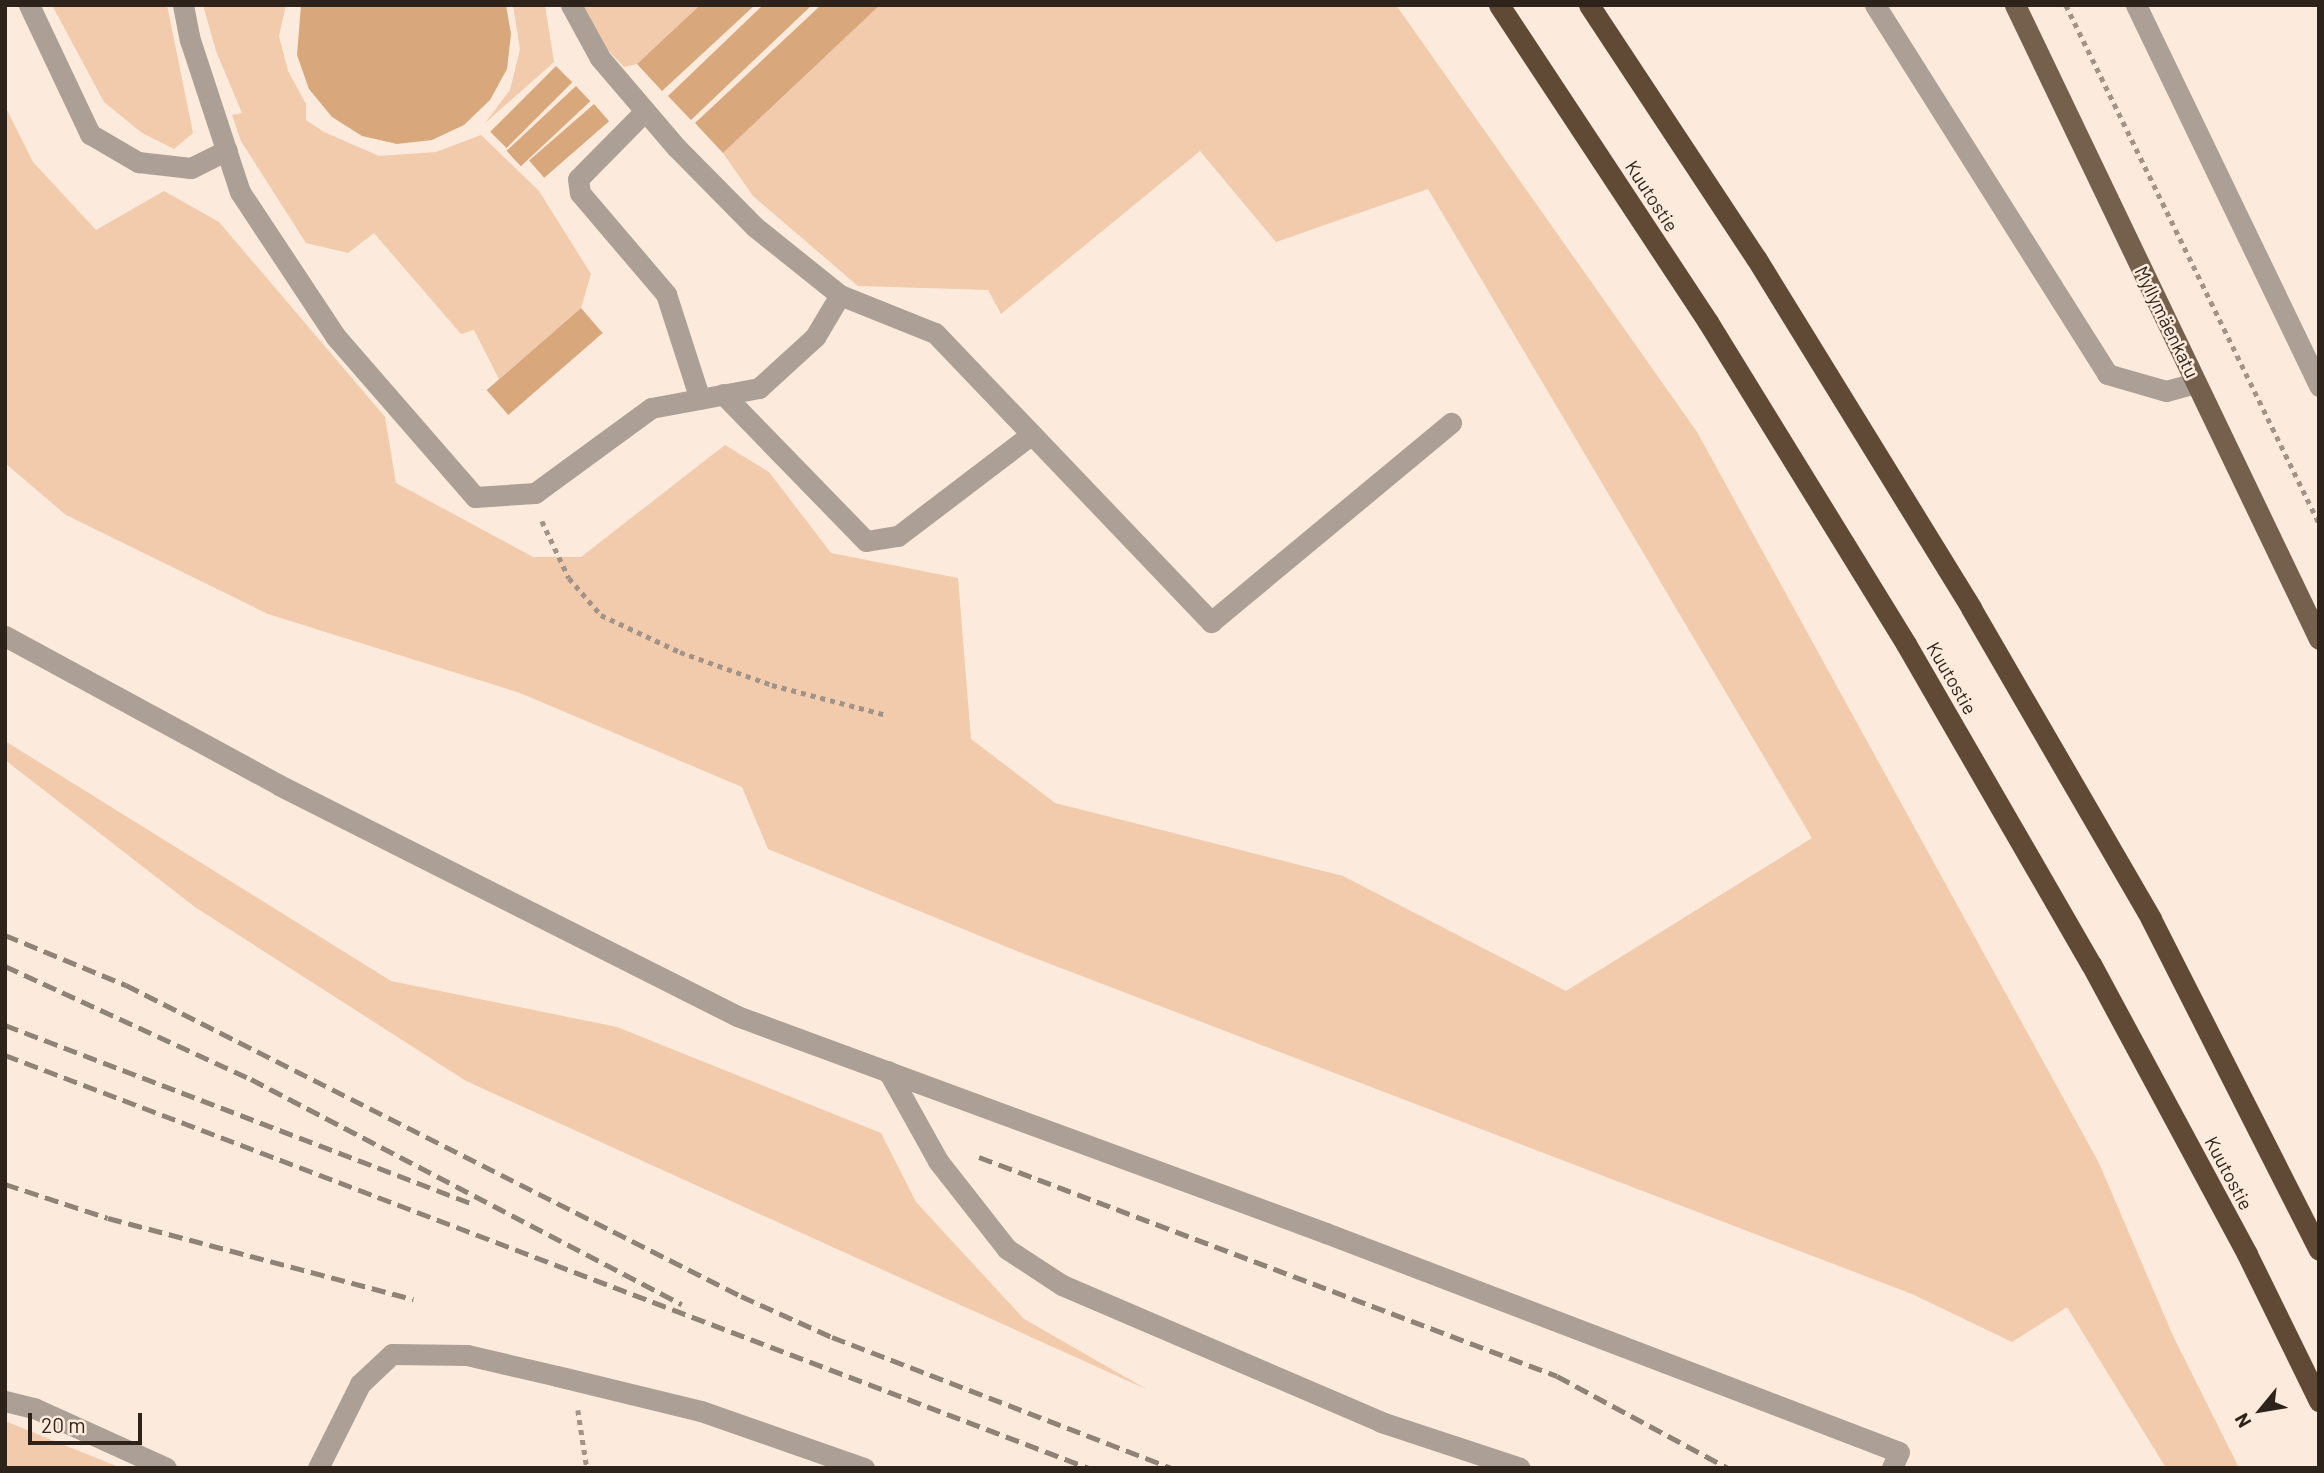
<!DOCTYPE html>
<html>
<head>
<meta charset="utf-8">
<style>
  body { margin:0 }
  #map { position:relative; width:2324px; height:1473px; overflow:hidden; background:#fcebdc; font-family:Barlow,sans-serif }
  div>[style] { position:absolute }
  [style*='--x'] { left:calc(var(--x)*1px); top:calc(var(--y)*1px); width:calc(var(--w)*1px); rotate:calc(var(--a)*1deg) }
  .green>* { inset:0; background:#f1cbab }
  .water>* { inset:0; background:#d8a87c; transform-origin:0 0 }
  .path>* { height:4.5px; margin-top:-2.25px; transform-origin:0; background:repeating-linear-gradient(90deg,#a19387 0 5px,transparent 0 10px) }
  .minor>* { height:21px; margin:-10.5px; padding:0 10.5px; transform-origin:10.5px; border-radius:10.5px; background:#aca096 }
  .major>* { height:21px; margin:-10.5px; padding:0 10.5px; transform-origin:10.5px; border-radius:10.5px; background:#75604e }
  .highway>* { height:21px; margin:-10.5px; padding:0 10.5px; transform-origin:10.5px; border-radius:10.5px; background:#614a35 }
  .rail>* { height:5px; margin-top:-2.5px; transform-origin:0; background:repeating-linear-gradient(90deg,#8f8276 0 14px,transparent 0 21px) }
  span { translate:-50% -50%; white-space:nowrap; text-align:center; line-height:1.15; -webkit-text-stroke:5px #fcebdc; paint-order:stroke }
  .street-label { font-size:19px; color:#2d231a }
  .frame { position:absolute; inset:0; border:7px solid #2d231a; pointer-events:none }
  .north { position:absolute; left:2226px; top:1375px; width:70px; height:70px; -webkit-text-stroke:5px #fcebdc; paint-order:stroke; rotate:240deg; font-size:19px; font-weight:700; line-height:28px; text-align:center; color:#2d231a }
  .north::after { content:''; display:block; margin:auto; width:24px; height:32px; background:#2d231a; clip-path:polygon(50% 0,100% 100%,50% 72%,0 100%) }
  .scale { position:absolute; left:28px; top:1413px; width:114px; height:32px; box-sizing:border-box; border:4px solid #2d231a; border-top:0; padding-left:9px; font-size:21px; line-height:24px; white-space:nowrap; color:#2d231a; -webkit-text-stroke:5px #fcebdc; paint-order:stroke }
</style>
</head>
<body>
<div id="map">
  <div class="green">
    <i style="clip-path:polygon(52px 5px,167px 5px,193px 133px,174px 149px,142px 133px,104px 102px)"></i>
    <i style="clip-path:polygon(203px 5px,286px 5px,279px 36px,288px 71px,306px 104px,306px 120px,324px 132px,379px 156px,436px 152px,481px 135px,539px 191px,591px 274px,581px 308px,499px 379px,474px 330px,461px 334px,374px 233px,348px 253px,306px 243px,241px 141px,232px 115px,242px 113px,216px 51px)"></i>
    <i style="clip-path:polygon(513px 5px,545px 5px,554px 62px,485px 123px,510px 90px,520px 49px)"></i>
    <i style="clip-path:polygon(582px 5px,700px 5px,637px 64px,624px 67px,600px 42px)"></i>
    <i style="clip-path:polygon(880px 5px,1396px 5px,1697px 432px,2099px 1163px,2174px 1338px,2239px 1468px,2166px 1468px,2067px 1307px,2012px 1342px,1912px 1294px,1019px 952px,768px 849px,742px 787px,520px 693px,268px 614px,66px 515px,5px 463px,5px 106px,33px 162px,96px 230px,164px 191px,219px 222px,385px 417px,396px 483px,533px 557px,581px 557px,725px 445px,769px 472px,831px 553px,958px 578px,971px 739px,1055px 803px,1343px 876px,1566px 991px,1812px 838px,1428px 189px,1276px 242px,1200px 151px,1001px 314px,988px 290px,858px 286px,753px 196px,723px 153px)"></i>
    <i style="clip-path:polygon(5px 741px,391px 981px,617px 1027px,881px 1133px,916px 1202px,1024px 1319px,1148px 1390px,466px 1081px,195px 907px,5px 760px)"></i>
    <i style="clip-path:polygon(5px 1421px,121px 1468px,5px 1468px)"></i>
  </div>
  <div class="water">
    <i style="clip-path:polygon(301px 5px,506px 5px,511px 34px,507px 69px,490px 100px,464px 125px,432px 140px,397px 144px,362px 136px,332px 117px,309px 89px,297px 55px)"></i>
    <i style="clip-path:polygon(700px 5px,755px 5px,662px 91px,637px 64px)"></i>
    <i style="clip-path:polygon(763px 5px,812px 5px,691px 120px,668px 96px)"></i>
    <i style="clip-path:polygon(821px 5px,880px 5px,723px 153px,695px 123px)"></i>
    <i style="left:556px;top:66px;width:23px;height:93px;rotate:45deg"></i>
    <i style="left:576px;top:86px;width:21px;height:95px;rotate:47deg"></i>
    <i style="left:594px;top:104px;width:23px;height:86px;rotate:49deg"></i>
    <i style="left:581px;top:308px;width:33px;height:125px;rotate:49deg"></i>
  </div>
  <div class="path">
    <i style="--x:2066;--y:5;--w:576;--a:63.97"></i>
    <i style="--x:542;--y:521;--w:63;--a:64.7"></i>
    <i style="--x:569;--y:578;--w:49;--a:49.1"></i>
    <i style="--x:601;--y:615;--w:87;--a:25.1"></i>
    <i style="--x:680;--y:652;--w:98;--a:19.7"></i>
    <i style="--x:772;--y:685;--w:118;--a:14.7"></i>
    <i style="--x:578;--y:1410;--w:59;--a:81.2"></i>
  </div>
  <div class="minor">
    <i style="--x:29;--y:5;--w:143;--a:64.7"></i>
    <i style="--x:90;--y:134;--w:56;--a:30.3"></i>
    <i style="--x:138;--y:162;--w:53;--a:6.5"></i>
    <i style="--x:191;--y:168;--w:40;--a:-26.6"></i>
    <i style="--x:183;--y:5;--w:36;--a:79"></i>
    <i style="--x:190;--y:40;--w:160;--a:71.8"></i>
    <i style="--x:240;--y:192;--w:174;--a:56.5"></i>
    <i style="--x:336;--y:337;--w:212;--a:49"></i>
    <i style="--x:475;--y:497;--w:60;--a:-3.8"></i>
    <i style="--x:535;--y:493;--w:144;--a:-36.2"></i>
    <i style="--x:651;--y:408;--w:110;--a:-10.5"></i>
    <i style="--x:759;--y:388;--w:76;--a:-42.3"></i>
    <i style="--x:815;--y:337;--w:49;--a:-59.2"></i>
    <i style="--x:571;--y:5;--w:60;--a:61.3"></i>
    <i style="--x:600;--y:58;--w:117;--a:49.5"></i>
    <i style="--x:676;--y:147;--w:112;--a:45.4"></i>
    <i style="--x:755;--y:227;--w:109;--a:38.7"></i>
    <i style="--x:840;--y:295;--w:102;--a:21.8"></i>
    <i style="--x:935;--y:333;--w:400;--a:46.3"></i>
    <i style="--x:1211;--y:622;--w:312;--a:-39.7"></i>
    <i style="--x:1875;--y:5;--w:436;--a:57.8"></i>
    <i style="--x:2107;--y:374;--w:61;--a:16.1"></i>
    <i style="--x:2166;--y:391;--w:31;--a:-15"></i>
    <i style="--x:2136;--y:5;--w:423;--a:64.3"></i>
    <i style="--x:645;--y:111;--w:95;--a:134.6"></i>
    <i style="--x:578;--y:179;--w:14;--a:82"></i>
    <i style="--x:580;--y:193;--w:133;--a:49.6"></i>
    <i style="--x:666;--y:294;--w:110;--a:72.1"></i>
    <i style="--x:723;--y:394;--w:205;--a:45.8"></i>
    <i style="--x:866;--y:541;--w:32;--a:-9"></i>
    <i style="--x:898;--y:536;--w:168;--a:-37.3"></i>
    <i style="--x:5;--y:636;--w:312;--a:28.5"></i>
    <i style="--x:279;--y:785;--w:513;--a:26.76"></i>
    <i style="--x:737;--y:1016;--w:628;--a:20.22"></i>
    <i style="--x:1326;--y:1233;--w:613;--a:20.92"></i>
    <i style="--x:1899;--y:1452;--w:17;--a:114"></i>
    <i style="--x:888;--y:1071;--w:103;--a:60.9"></i>
    <i style="--x:938;--y:1161;--w:112;--a:51.9"></i>
    <i style="--x:1007;--y:1249;--w:66;--a:33.2"></i>
    <i style="--x:1062;--y:1285;--w:347;--a:23.2"></i>
    <i style="--x:1381;--y:1422;--w:146;--a:18.3"></i>
    <i style="--x:5;--y:1401;--w:30;--a:14"></i>
    <i style="--x:34;--y:1408;--w:145;--a:24.4"></i>
    <i style="--x:318;--y:1468;--w:94;--a:-63.4"></i>
    <i style="--x:360;--y:1384;--w:44;--a:-43.2"></i>
    <i style="--x:392;--y:1354;--w:75;--a:0.8"></i>
    <i style="--x:467;--y:1355;--w:92;--a:13.1"></i>
    <i style="--x:557;--y:1376;--w:148;--a:13.7"></i>
    <i style="--x:701;--y:1411;--w:173;--a:19.3"></i>
  </div>
  <div class="major">
    <i style="--x:2015;--y:5;--w:703;--a:64.38"></i>
  </div>
  <div class="highway">
    <i style="--x:1499;--y:5;--w:380;--a:56.6"></i>
    <i style="--x:1708;--y:322;--w:378;--a:58.4"></i>
    <i style="--x:1906;--y:644;--w:370;--a:60"></i>
    <i style="--x:2091;--y:964;--w:329;--a:61.7"></i>
    <i style="--x:2247;--y:1254;--w:164;--a:63.9"></i>
    <i style="--x:1589;--y:5;--w:303;--a:56.6"></i>
    <i style="--x:1756;--y:258;--w:411;--a:58.4"></i>
    <i style="--x:1971;--y:608;--w:359;--a:59.9"></i>
    <i style="--x:2151;--y:919;--w:371;--a:63.1"></i>
  </div>
  <div class="rail">
    <i style="--x:5;--y:935;--w:131;--a:22.5"></i>
    <i style="--x:126;--y:985;--w:689;--a:26.83"></i>
    <i style="--x:741;--y:1296;--w:100;--a:24.3"></i>
    <i style="--x:832;--y:1337;--w:364;--a:21.1"></i>
    <i style="--x:5;--y:966;--w:271;--a:24.7"></i>
    <i style="--x:251;--y:1079;--w:486;--a:27.6"></i>
    <i style="--x:5;--y:1025;--w:501;--a:20.93"></i>
    <i style="--x:5;--y:1055;--w:1160;--a:20.86"></i>
    <i style="--x:979;--y:1157;--w:618;--a:20.75"></i>
    <i style="--x:1557;--y:1376;--w:194;--a:28.3"></i>
    <i style="--x:5;--y:1184;--w:108;--a:18.3"></i>
    <i style="--x:108;--y:1218;--w:316;--a:14.9"></i>
  </div>
  <div class="street-label">
    <span style="left:1652px;top:196px;rotate:57deg">Kuutostie</span>
    <span style="left:2167px;top:322px;rotate:64deg">Myllymäenkatu</span>
    <span style="left:1952px;top:678px;rotate:60deg">Kuutostie</span>
    <span style="left:2229px;top:1173px;rotate:62deg">Kuutostie</span>
  </div>
  <div class="frame"></div>
  <div class="north">N</div>
  <div class="scale">20 m</div>
</div>
</body>
</html>
